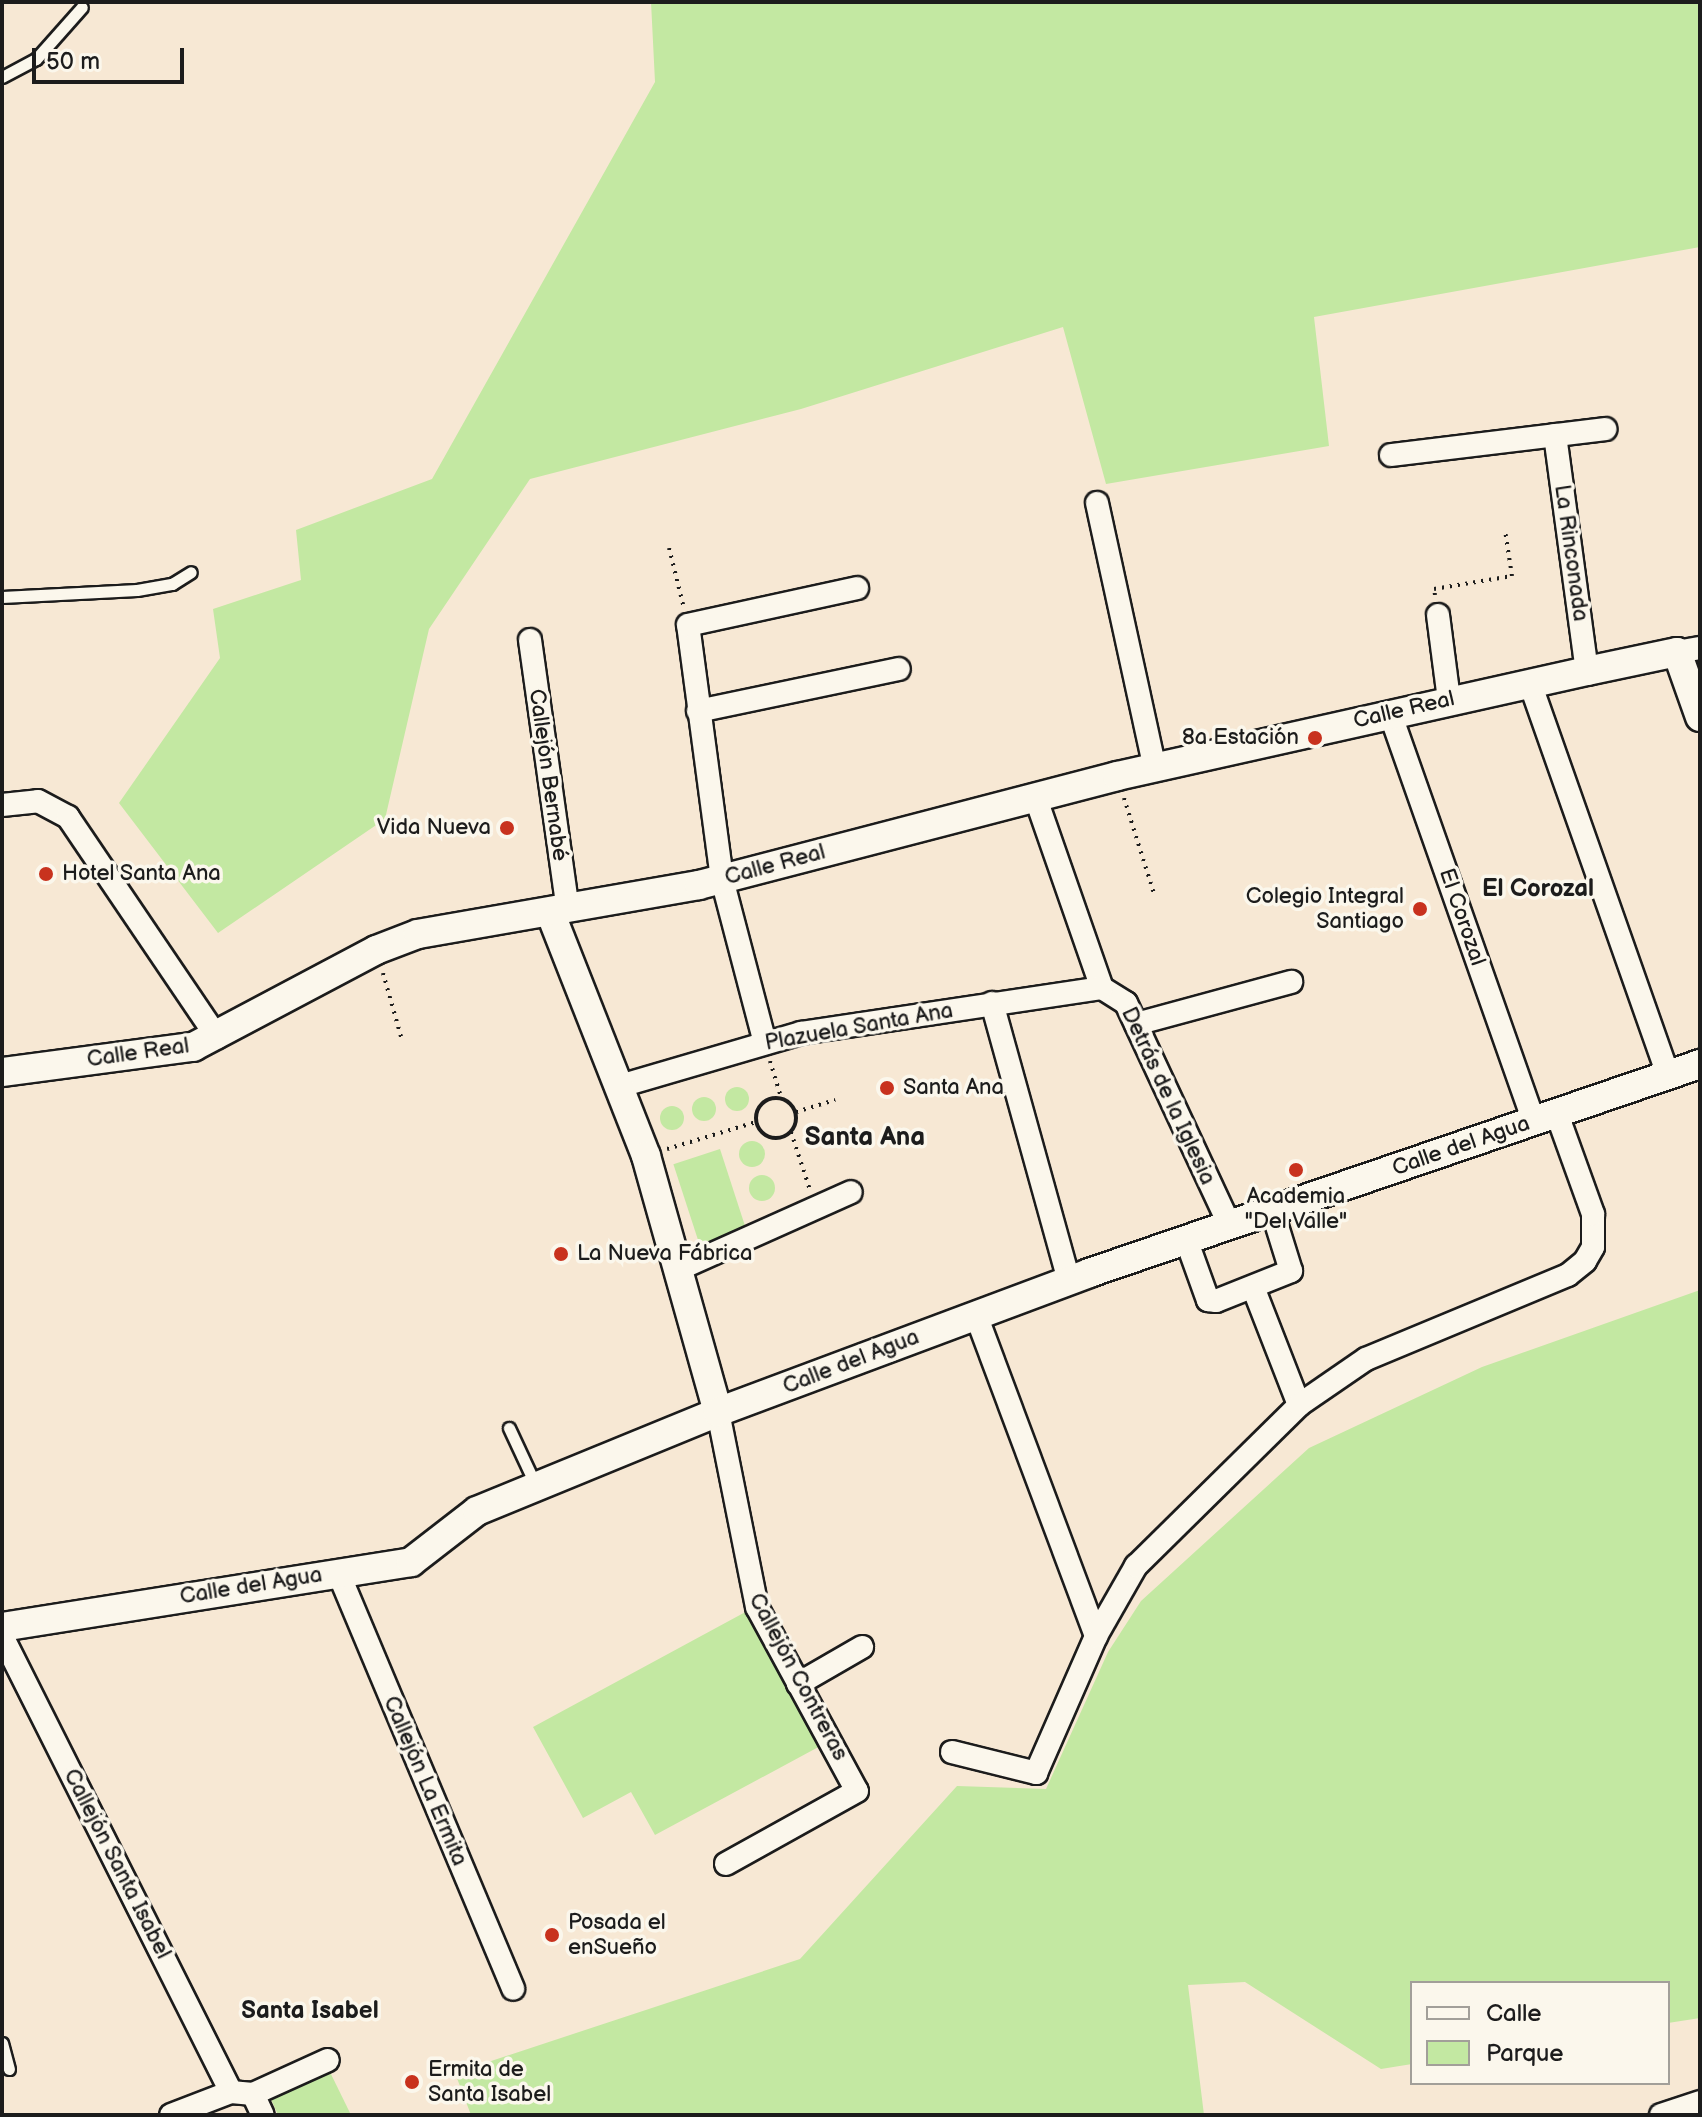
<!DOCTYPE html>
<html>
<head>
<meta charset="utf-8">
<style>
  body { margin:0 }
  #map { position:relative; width:1702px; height:2117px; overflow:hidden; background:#f7e8d4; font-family:"Balsamiq Sans",sans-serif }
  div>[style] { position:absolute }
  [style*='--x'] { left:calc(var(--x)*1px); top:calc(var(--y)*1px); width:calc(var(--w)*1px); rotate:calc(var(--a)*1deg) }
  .green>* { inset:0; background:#c3e8a2; transform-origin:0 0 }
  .round { border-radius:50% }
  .path>* { height:4px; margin-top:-2px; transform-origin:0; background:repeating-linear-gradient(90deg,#1c1c1c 0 2px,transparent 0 8px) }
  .path>.ring { margin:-2px; padding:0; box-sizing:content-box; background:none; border:4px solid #1c1c1c; border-radius:50% }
  .roads { filter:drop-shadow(2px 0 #1c1c1c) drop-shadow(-2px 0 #1c1c1c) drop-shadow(0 2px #1c1c1c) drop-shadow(0 -2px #1c1c1c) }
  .service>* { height:11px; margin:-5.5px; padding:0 5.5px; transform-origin:5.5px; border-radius:5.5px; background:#fbf7ec }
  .minor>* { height:22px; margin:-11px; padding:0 11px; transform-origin:11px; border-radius:11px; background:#fbf7ec }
  .tertiary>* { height:28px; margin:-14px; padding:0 14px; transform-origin:14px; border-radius:14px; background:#fbf7ec }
  .dots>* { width:22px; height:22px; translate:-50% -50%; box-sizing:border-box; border:4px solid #fbf7ec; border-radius:50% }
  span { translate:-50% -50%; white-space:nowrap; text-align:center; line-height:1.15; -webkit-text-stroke:7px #fbf7ec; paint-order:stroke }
  .street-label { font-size:22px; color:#1c1c1c }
  .poi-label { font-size:22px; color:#1c1c1c }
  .right { translate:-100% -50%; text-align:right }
  .left { translate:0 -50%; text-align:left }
  .neighbourhood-label { font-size:24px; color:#1c1c1c; font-weight:700 }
  .quarter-label { font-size:26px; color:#1c1c1c; font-weight:700 }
  .frame { position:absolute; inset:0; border:4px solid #1c1c1c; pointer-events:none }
  .legend { position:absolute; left:1410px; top:1981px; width:260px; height:104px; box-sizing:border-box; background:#fbf7ec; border:2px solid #a29f99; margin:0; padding:10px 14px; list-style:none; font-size:24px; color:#1c1c1c }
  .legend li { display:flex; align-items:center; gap:16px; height:40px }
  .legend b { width:40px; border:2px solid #a29f99 }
  .scale { position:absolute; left:32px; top:48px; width:152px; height:36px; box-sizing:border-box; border:4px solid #1c1c1c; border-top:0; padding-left:10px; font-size:24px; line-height:28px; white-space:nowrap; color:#1c1c1c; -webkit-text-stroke:6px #fbf7ec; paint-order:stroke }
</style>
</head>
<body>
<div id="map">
  <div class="green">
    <i style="clip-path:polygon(651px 2px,1700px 2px,1700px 247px,1314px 317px,1329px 446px,1106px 484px,1063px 327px,801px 409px,530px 479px,429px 629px,385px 819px,218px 933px,119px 803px,220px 658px,213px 609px,301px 580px,296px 530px,432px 479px,655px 82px)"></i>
    <i class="round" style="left:725px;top:1087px;width:24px;height:24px"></i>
    <i class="round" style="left:692px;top:1097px;width:24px;height:24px"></i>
    <i class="round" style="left:660px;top:1106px;width:24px;height:24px"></i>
    <i class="round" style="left:739px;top:1141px;width:26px;height:26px"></i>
    <i style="left:720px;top:1149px;width:86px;height:49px;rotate:72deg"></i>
    <i class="round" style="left:749px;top:1175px;width:26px;height:26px"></i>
    <i style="clip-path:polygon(1700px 1290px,1700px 2018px,1668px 2023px,1668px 1983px,1412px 1983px,1412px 2064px,1381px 2069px,1245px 1982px,1188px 1985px,1204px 2115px,471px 2115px,455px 2073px,800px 1959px,957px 1786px,1046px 1789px,1108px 1652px,1141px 1601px,1309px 1448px,1482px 1367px)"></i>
    <i style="clip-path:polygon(751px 1609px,824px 1744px,655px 1835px,631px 1792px,583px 1818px,533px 1727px)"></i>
    <i style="clip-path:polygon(328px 2068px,351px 2115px,278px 2115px,270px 2097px)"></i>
  </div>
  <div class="path">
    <i style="--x:669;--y:548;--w:62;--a:76"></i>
    <i style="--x:1435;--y:595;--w:6;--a:-99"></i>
    <i style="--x:1434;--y:589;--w:79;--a:-9.5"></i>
    <i style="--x:1512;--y:576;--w:47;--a:-98.7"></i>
    <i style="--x:1124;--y:798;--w:101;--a:72.6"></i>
    <i style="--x:383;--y:973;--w:70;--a:74.2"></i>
    <i style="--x:770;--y:1061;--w:39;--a:73"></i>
    <i class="ring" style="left:756px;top:1098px;width:36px;height:36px"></i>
    <i style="--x:796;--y:1112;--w:41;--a:-17.1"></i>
    <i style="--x:791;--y:1132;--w:61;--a:71.9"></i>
    <i style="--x:667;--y:1149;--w:93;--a:-16.9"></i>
  </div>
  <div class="roads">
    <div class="service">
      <i style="--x:2;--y:77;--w:38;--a:-28"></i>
      <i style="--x:36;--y:59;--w:69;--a:-48.5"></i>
      <i style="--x:2;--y:597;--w:135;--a:-3"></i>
      <i style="--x:137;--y:590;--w:36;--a:-10"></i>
      <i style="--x:172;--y:584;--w:22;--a:-32"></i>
      <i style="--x:509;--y:1428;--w:64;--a:65"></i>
      <i style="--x:2;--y:2043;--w:27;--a:75"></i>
    </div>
    <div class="minor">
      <i style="--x:1555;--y:435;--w:238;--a:82.3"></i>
      <i style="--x:1391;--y:455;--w:216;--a:-6.9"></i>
      <i style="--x:1097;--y:503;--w:271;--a:77.7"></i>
      <i style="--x:1438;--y:615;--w:86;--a:82.6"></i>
      <i style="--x:530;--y:640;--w:273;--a:82"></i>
      <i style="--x:1677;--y:652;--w:23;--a:-10"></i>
      <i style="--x:1530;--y:683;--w:416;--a:70.6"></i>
      <i style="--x:698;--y:711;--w:205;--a:-11.8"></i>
      <i style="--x:1390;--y:713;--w:434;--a:70.6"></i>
      <i style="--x:1035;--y:796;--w:203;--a:70.8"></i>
      <i style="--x:1102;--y:988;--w:28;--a:32"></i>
      <i style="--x:1126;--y:1003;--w:244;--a:65"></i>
      <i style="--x:2;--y:805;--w:36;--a:-6"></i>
      <i style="--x:38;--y:801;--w:34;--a:28"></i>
      <i style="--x:68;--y:817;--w:266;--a:55.9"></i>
      <i style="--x:992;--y:1003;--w:288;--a:74.5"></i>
      <i style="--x:1136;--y:1024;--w:161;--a:-15.2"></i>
      <i style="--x:765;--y:1043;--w:170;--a:-104.7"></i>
      <i style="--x:722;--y:879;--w:256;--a:-97.6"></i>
      <i style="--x:688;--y:625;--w:173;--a:-12.3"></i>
      <i style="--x:620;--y:1086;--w:189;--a:-16.3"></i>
      <i style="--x:801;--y:1033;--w:304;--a:-8.5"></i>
      <i style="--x:1186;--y:1239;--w:65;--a:70.2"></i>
      <i style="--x:1208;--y:1300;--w:8;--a:7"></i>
      <i style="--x:1216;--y:1301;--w:81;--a:-21.8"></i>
      <i style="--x:1291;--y:1271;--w:64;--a:-107.3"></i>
      <i style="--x:679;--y:1269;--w:188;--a:-24.1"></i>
      <i style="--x:1253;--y:1287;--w:127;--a:68.7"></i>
      <i style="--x:976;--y:1315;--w:343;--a:69.5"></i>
      <i style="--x:718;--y:1412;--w:199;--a:78.7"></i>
      <i style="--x:757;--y:1607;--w:209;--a:61.5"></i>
      <i style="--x:857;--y:1791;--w:150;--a:150.9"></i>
      <i style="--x:338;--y:1572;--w:452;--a:67.2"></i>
      <i style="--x:2;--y:1636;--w:510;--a:63.33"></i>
      <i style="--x:798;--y:1684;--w:74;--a:-30"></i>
      <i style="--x:952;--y:1752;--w:87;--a:14"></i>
      <i style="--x:1036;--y:1773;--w:150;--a:-66.3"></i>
      <i style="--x:1096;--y:1636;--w:81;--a:-60.3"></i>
      <i style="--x:1136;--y:1566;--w:229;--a:-44.6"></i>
      <i style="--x:1299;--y:1405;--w:81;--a:-34.5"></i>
      <i style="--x:1366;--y:1359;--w:219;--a:-22.6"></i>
      <i style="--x:1568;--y:1275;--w:22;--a:-39"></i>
      <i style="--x:1585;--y:1261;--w:16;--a:-60"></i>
      <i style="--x:1593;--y:1247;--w:33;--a:-90"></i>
      <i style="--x:1593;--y:1214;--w:106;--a:-109.8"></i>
      <i style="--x:253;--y:2094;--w:23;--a:65"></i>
      <i style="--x:171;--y:2115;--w:64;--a:-21"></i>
      <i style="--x:231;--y:2092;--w:22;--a:5"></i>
      <i style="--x:253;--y:2094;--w:82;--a:-24.4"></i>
      <i style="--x:1661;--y:2115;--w:41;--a:-18.4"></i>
    </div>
    <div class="tertiary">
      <i style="--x:550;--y:912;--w:262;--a:68.5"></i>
      <i style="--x:646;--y:1156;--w:266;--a:74.3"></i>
      <i style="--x:2;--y:1072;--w:193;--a:-7.5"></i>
      <i style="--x:193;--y:1047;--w:207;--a:-27.9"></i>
      <i style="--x:376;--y:950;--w:45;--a:-20.9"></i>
      <i style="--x:418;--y:934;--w:285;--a:-9.9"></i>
      <i style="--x:699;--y:885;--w:432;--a:-14.6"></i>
      <i style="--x:1117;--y:776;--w:482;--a:-12.6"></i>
      <i style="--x:1587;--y:671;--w:92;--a:-11.9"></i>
      <i style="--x:1677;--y:652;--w:69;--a:70.5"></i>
      <i style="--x:2;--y:1627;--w:414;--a:-9"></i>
      <i style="--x:411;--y:1562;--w:83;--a:-37.7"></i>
      <i style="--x:477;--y:1511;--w:261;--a:-22.3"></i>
      <i style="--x:718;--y:1412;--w:396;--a:-20.5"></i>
      <i style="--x:1089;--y:1273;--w:646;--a:-18.88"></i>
    </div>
  </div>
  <div class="dots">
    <i style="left:1315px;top:738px;background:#c8321e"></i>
    <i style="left:507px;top:828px;background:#c8321e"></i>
    <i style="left:46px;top:874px;background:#c8321e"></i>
    <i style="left:1420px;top:909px;background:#c8321e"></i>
    <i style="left:887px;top:1088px;background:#c8321e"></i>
    <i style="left:1296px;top:1170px;background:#c8321e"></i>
    <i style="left:561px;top:1254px;background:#c8321e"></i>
    <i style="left:552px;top:1935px;background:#c8321e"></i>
    <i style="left:412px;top:2082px;background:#c8321e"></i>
  </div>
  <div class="street-label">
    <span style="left:1571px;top:553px;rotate:82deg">La Rinconada</span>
    <span style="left:1404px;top:710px;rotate:-13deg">Calle Real</span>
    <span style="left:548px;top:775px;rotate:82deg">Callejón Bernabé</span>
    <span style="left:775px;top:865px;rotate:-15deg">Calle Real</span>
    <span style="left:1462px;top:917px;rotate:71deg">El Corozal</span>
    <span style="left:859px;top:1027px;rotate:-10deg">Plazuela Santa Ana</span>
    <span style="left:138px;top:1053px;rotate:-8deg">Calle Real</span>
    <span style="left:1168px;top:1096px;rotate:65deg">Detrás de la Iglesia</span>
    <span style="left:1461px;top:1146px;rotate:-19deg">Calle del Agua</span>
    <span style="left:851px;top:1362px;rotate:-21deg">Calle del Agua</span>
    <span style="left:251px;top:1586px;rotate:-9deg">Calle del Agua</span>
    <span style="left:798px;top:1677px;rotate:62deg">Callejón Contreras</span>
    <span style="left:425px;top:1781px;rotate:67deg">Callejón La Ermita</span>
    <span style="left:117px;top:1864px;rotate:63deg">Callejón Santa Isabel</span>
  </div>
  <div class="poi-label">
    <span class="right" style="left:1299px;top:738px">8a Estación</span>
    <span class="right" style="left:491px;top:828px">Vida Nueva</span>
    <span class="left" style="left:62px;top:874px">Hotel Santa Ana</span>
    <span class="right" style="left:1404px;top:909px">Colegio Integral<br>Santiago</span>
    <span class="left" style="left:903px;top:1088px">Santa Ana</span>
    <span style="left:1296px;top:1209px">Academia<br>"Del Valle"</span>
    <span class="left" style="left:577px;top:1254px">La Nueva Fábrica</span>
    <span class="left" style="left:568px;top:1935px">Posada el<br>enSueño</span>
    <span class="left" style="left:428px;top:2082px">Ermita de<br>Santa Isabel</span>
  </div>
  <div class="neighbourhood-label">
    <span style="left:1538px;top:889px">El Corozal</span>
    <span style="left:310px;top:2011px">Santa Isabel</span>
  </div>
  <div class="quarter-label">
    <span style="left:865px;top:1138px">Santa Ana</span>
  </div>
  <div class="frame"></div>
  <ul class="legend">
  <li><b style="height:10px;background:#fbf7ec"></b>Calle</li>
  <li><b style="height:22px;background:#c3e8a2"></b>Parque</li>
  </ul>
  <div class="scale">50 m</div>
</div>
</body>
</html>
